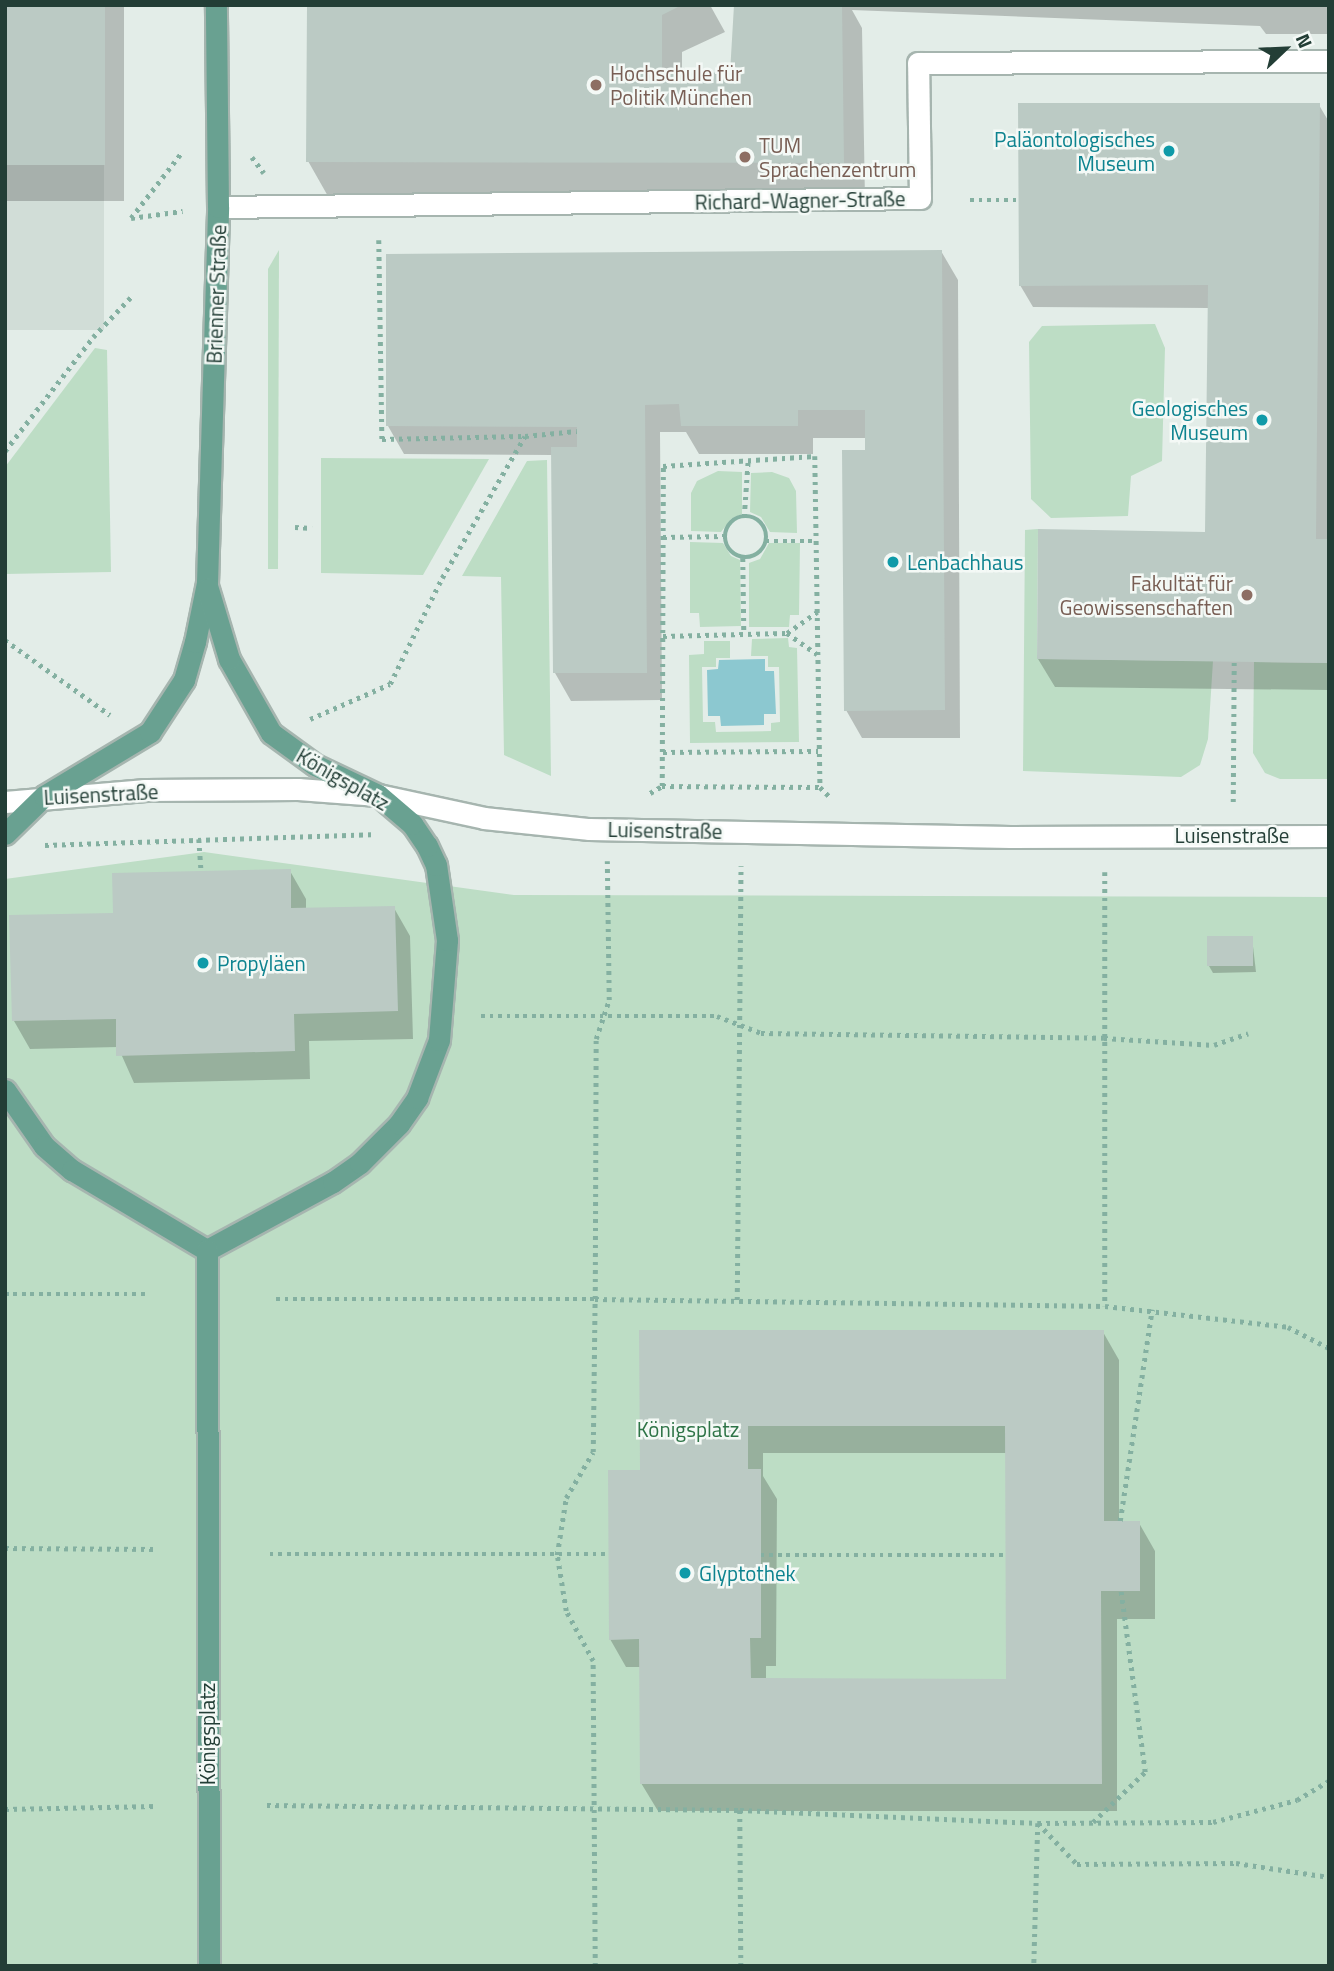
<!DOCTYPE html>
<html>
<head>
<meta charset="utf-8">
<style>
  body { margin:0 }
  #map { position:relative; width:1334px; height:1971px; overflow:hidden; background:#e3ede8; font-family:"Titillium Web",sans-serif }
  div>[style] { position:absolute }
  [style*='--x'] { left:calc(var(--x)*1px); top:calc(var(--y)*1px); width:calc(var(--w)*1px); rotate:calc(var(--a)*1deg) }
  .built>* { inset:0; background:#d1ddd7; transform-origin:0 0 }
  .green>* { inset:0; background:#bdddc5 }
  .water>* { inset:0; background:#8cc8d0 }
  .shadow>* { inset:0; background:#0003; transform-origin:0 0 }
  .building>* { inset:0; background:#bbcac4; transform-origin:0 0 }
  .path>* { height:4.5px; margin-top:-2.25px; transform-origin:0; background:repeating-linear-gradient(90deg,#84b0a1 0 3.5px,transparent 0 8.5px) }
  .path>.ring { margin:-2.25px; padding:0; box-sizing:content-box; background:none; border:4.5px solid #84b0a1; border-radius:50% }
  .roads { filter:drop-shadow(2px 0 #a6b5af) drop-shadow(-2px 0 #a6b5af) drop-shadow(0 2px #a6b5af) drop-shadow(0 -2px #a6b5af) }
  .minor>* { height:21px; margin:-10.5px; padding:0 10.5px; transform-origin:10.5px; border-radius:10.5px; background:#fff }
  .major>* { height:21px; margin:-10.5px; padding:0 10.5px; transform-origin:10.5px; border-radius:10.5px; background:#69a191 }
  .dots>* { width:19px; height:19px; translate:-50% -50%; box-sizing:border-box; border:4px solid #f4f9f6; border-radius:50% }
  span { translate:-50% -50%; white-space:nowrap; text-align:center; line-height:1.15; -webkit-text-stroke:5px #f4f9f6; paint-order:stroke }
  .education-label { font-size:21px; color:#785e54 }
  .left { translate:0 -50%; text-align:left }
  .right { translate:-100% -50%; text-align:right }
  .culture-label { font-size:21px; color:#0d838f }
  .street-label { font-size:21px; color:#233e36 }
  .park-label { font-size:21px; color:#2e7447 }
  .frame { position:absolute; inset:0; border:7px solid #233e36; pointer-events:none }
  .north { position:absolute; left:1250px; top:14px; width:70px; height:70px; -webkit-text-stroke:5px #f4f9f6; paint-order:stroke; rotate:67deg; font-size:19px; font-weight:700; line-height:28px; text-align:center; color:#233e36 }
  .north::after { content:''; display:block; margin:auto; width:24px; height:32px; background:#233e36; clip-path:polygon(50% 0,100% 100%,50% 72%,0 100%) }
</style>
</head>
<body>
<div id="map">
  <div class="built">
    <i style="left:5px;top:70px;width:99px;height:260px"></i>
  </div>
  <div class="green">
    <i style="clip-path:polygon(279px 250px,278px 569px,268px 569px,268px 269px)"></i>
    <i style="clip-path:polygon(1155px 324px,1165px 348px,1162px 461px,1131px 476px,1128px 516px,1051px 518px,1031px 499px,1029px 342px,1042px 326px)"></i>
    <i style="clip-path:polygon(95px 348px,107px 350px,111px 572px,5px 574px,5px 467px)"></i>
    <i style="clip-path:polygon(321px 458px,489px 459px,423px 575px,321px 573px)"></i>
    <i style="clip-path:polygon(547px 460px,551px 776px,504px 755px,501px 577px,462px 576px,527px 461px)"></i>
    <i style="clip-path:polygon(718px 471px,742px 472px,742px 514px,731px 519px,721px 532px,691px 531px,691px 493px,697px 481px)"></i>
    <i style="clip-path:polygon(772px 472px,789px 478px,796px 491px,797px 533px,770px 532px,761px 517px,750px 512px,751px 473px)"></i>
    <i style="clip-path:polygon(1038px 529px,1037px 659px,1213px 661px,1208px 739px,1200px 765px,1181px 777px,1023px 771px,1025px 530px)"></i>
    <i style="clip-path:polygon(690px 542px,723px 543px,731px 556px,740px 560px,741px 626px,700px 627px,699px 613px,690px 613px)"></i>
    <i style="clip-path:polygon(769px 543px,800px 543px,799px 615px,790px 615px,789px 627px,749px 627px,749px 563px,760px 559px)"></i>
    <i style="clip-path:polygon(788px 638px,789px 647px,797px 648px,799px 742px,690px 743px,689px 655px,704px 654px,704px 641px,730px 641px,730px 658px,716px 658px,716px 667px,702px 667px,703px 722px,715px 722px,716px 732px,771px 731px,771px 723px,780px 722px,779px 667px,768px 667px,768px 656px,751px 656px,752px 639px)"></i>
    <i style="clip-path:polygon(1254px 662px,1329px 663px,1329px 779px,1280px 779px,1265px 773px,1253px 753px)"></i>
    <i style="clip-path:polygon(204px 852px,514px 895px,1329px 897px,1329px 1966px,5px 1966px,5px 879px)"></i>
  </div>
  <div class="water">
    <i style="clip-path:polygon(765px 659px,765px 671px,774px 671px,776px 714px,764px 714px,764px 725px,721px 726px,720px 716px,708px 716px,707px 670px,718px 669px,719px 660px)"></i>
  </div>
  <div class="shadow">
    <i style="left:5px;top:5px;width:119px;height:196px"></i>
    <i style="clip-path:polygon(309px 5px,710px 5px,725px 32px,682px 52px,682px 74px,731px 74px,736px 5px,1329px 5px,1329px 34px,1266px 34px,1260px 26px,852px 10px,862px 28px,865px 200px,329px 198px,308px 161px)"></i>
    <i style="clip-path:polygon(1319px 105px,1329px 122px,1329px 690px,1055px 687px,1038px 659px,1207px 533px,1209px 308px,1033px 307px,1020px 285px)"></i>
    <i style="clip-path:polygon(941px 251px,958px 280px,960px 738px,862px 738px,846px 710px,867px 438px,813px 438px,813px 454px,699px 454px,686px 432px,660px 432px,662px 700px,571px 701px,555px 673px,553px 455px,404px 454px,388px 426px)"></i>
    <i style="clip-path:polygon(290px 871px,306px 899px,306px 909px,394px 908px,410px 936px,413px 1039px,309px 1041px,310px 1079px,134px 1083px,118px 1047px,30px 1049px,14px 1021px,114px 915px)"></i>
    <i style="clip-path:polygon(1252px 938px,1256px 972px,1213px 973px,1209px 966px)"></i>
    <i style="clip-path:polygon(evenodd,641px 1332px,1103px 1332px,1119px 1360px,1119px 1523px,1139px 1523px,1155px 1551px,1155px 1619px,1117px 1619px,1117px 1811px,658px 1811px,641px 1783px,641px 1667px,626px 1667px,610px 1639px,641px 1472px,641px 1332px,763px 1453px,1007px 1453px,1008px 1680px,766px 1680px,766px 1666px,776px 1666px,777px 1499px,763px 1476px,763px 1453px)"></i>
  </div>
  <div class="building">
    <i style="left:5px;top:5px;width:100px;height:160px"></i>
    <i style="clip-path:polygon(307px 5px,682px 5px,662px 15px,662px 71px,730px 73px,734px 5px,842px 5px,844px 163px,306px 162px)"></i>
    <i style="clip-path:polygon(1018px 103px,1320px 103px,1316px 539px,1329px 539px,1329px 663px,1037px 659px,1038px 529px,1205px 532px,1208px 285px,1019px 286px)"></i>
    <i style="clip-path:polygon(942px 250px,945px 710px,844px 711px,842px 450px,865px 450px,865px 410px,798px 410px,798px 426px,681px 426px,679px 404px,645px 405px,647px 673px,553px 673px,551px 447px,577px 447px,577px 427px,386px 426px,386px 254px)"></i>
    <i style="clip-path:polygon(291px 869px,291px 908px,395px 906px,398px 1011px,294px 1014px,295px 1051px,116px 1056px,116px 1019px,12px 1021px,9px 915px,113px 913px,112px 873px)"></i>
    <i style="left:1253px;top:936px;width:30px;height:46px;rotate:90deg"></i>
    <i style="clip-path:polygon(evenodd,639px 1330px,1104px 1330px,1104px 1521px,1140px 1521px,1140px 1591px,1101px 1591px,1102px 1784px,640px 1784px,639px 1639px,609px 1640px,608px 1470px,640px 1470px,639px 1330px,748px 1426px,1005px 1426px,1006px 1679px,751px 1678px,750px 1638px,761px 1638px,761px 1469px,748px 1469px,748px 1426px)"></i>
  </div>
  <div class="path">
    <i style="--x:252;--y:157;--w:20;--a:53"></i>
    <i style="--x:970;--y:200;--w:48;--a:0"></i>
    <i style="--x:131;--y:218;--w:83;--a:-52.3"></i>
    <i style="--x:131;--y:218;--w:52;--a:-7.7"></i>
    <i style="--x:379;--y:240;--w:199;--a:89.1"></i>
    <i style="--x:382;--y:439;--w:142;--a:-1.2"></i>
    <i style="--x:5;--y:451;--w:144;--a:-52.3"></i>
    <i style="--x:93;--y:337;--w:55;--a:-46.5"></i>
    <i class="ring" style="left:725px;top:516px;width:37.5px;height:37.5px"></i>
    <i style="--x:744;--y:517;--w:57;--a:-86"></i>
    <i style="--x:295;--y:527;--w:17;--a:3"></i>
    <i style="--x:663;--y:537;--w:61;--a:-0.9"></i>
    <i style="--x:766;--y:541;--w:50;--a:0"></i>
    <i style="--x:743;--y:558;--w:76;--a:89.2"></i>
    <i style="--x:787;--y:633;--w:37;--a:35"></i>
    <i style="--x:663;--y:636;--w:124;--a:-1.4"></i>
    <i style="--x:787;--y:633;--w:37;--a:-35"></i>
    <i style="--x:5;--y:640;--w:129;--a:35.5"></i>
    <i style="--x:310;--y:719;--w:87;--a:-23.6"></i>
    <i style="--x:390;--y:684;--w:118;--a:-63.9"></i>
    <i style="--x:442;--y:578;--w:164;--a:-59.7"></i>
    <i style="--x:525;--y:436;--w:52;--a:-5.5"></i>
    <i style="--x:663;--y:752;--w:155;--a:-0.4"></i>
    <i style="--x:662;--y:786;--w:320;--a:-89.8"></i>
    <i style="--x:663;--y:466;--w:152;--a:-3.8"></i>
    <i style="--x:815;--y:456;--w:331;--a:89.1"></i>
    <i style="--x:650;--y:793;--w:14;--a:-30"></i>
    <i style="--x:662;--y:786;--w:158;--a:0.4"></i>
    <i style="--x:820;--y:787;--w:16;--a:45"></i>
    <i style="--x:1233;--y:802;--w:140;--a:-89.6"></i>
    <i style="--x:199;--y:839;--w:32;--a:86"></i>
    <i style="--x:45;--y:845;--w:327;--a:-1.9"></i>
    <i style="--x:1105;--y:872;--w:434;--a:90"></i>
    <i style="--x:1105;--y:1306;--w:184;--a:6.5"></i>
    <i style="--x:1288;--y:1327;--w:46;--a:27.1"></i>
    <i style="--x:481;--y:1016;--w:236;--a:0"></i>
    <i style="--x:717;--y:1016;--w:47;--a:21.1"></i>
    <i style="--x:761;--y:1033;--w:343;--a:0.8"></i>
    <i style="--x:1104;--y:1038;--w:110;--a:3.6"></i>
    <i style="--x:1214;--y:1045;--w:36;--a:-19"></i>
    <i style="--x:5;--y:1294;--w:141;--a:0"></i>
    <i style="--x:276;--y:1299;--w:319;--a:0"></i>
    <i style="--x:595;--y:1299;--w:260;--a:-89.8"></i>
    <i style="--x:596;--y:1039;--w:41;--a:-71.6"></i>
    <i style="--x:609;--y:1000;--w:139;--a:-90.8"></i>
    <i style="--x:737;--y:1300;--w:434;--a:-89.5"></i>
    <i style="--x:1120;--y:1521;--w:214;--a:-81.4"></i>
    <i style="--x:5;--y:1548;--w:149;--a:0.4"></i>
    <i style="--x:270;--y:1554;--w:338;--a:0"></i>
    <i style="--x:761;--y:1555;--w:244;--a:0"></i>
    <i style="--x:267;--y:1805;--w:473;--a:0.6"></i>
    <i style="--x:740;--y:1810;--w:298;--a:2.5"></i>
    <i style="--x:1038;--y:1823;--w:143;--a:91.6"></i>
    <i style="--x:5;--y:1809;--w:151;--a:-1.1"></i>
    <i style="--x:740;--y:1810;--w:156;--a:89.6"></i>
    <i style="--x:1093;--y:1822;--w:72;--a:-43.9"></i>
    <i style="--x:1145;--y:1772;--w:183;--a:-97.6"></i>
    <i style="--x:1038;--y:1823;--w:57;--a:46.4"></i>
    <i style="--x:1077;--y:1864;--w:159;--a:-0.4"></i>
    <i style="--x:1236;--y:1863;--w:94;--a:8.6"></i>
    <i style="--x:1038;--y:1823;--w:175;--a:-0.3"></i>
    <i style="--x:1213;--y:1822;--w:87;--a:-14.7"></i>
    <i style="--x:1297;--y:1800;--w:37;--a:-31"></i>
    <i style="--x:595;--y:1966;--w:305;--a:-90.4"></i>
    <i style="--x:593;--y:1661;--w:57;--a:-118.4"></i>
    <i style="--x:566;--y:1611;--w:57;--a:-99.1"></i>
    <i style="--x:557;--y:1555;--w:58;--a:-81"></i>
    <i style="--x:566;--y:1498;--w:53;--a:-59.6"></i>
    <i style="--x:593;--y:1452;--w:153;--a:-89.3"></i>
    <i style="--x:595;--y:1299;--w:510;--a:0.79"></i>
  </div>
  <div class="roads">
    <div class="minor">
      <i style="--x:218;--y:207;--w:702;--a:-0.73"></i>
      <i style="--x:920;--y:198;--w:135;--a:-90.8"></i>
      <i style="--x:918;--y:63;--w:411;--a:-0.3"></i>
      <i style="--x:5;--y:802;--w:141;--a:-4.9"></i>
      <i style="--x:145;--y:790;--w:153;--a:-0.4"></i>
      <i style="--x:298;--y:789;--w:80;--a:4.3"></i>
      <i style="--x:378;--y:795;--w:108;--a:12.2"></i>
      <i style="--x:484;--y:818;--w:106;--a:6"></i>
      <i style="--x:589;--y:829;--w:421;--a:1.1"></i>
      <i style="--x:1010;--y:837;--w:319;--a:-0.2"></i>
    </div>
    <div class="major">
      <i style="--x:5;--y:834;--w:54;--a:-44.3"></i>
      <i style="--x:44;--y:796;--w:124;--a:-31.1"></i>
      <i style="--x:150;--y:732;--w:62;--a:-56.8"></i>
      <i style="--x:184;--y:680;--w:40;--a:-74"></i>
      <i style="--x:195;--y:642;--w:60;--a:-78.5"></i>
      <i style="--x:207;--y:583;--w:376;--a:-88.3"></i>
      <i style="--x:218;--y:207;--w:202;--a:-90.6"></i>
      <i style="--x:5;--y:1090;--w:68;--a:55.1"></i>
      <i style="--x:44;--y:1146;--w:37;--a:41"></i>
      <i style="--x:72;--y:1170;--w:157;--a:30.7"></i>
      <i style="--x:207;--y:1250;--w:143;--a:-28.4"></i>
      <i style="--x:333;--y:1182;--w:33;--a:-35"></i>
      <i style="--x:360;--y:1163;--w:55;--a:-45"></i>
      <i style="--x:399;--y:1124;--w:32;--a:-55"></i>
      <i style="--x:417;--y:1098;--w:62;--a:-69.2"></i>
      <i style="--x:439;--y:1040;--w:100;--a:-85.4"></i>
      <i style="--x:447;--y:940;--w:76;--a:-98.3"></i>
      <i style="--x:436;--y:865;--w:21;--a:-115"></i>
      <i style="--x:427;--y:846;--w:27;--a:-124"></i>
      <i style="--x:412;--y:824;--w:45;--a:-139.5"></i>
      <i style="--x:378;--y:795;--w:70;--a:-154.5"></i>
      <i style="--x:315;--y:765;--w:54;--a:-144"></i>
      <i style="--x:271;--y:733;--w:85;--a:-119.6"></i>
      <i style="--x:229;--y:659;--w:73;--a:-106.7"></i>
      <i style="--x:207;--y:1250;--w:716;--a:89.84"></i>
    </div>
  </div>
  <div class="dots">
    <i style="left:596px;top:85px;background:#8d6e63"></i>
    <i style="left:1169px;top:151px;background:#0f9aa8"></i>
    <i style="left:745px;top:157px;background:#8d6e63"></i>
    <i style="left:1262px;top:420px;background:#0f9aa8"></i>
    <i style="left:893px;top:562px;background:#0f9aa8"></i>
    <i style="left:1247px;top:595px;background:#8d6e63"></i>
    <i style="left:203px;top:963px;background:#0f9aa8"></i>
    <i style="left:685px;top:1573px;background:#0f9aa8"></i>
  </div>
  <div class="education-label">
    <span class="left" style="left:610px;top:85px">Hochschule für<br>Politik München</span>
    <span class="left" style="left:759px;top:157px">TUM<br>Sprachenzentrum</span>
    <span class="right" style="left:1233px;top:595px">Fakultät für<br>Geowissenschaften</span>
  </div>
  <div class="culture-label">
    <span class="right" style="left:1155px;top:151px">Paläontologisches<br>Museum</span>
    <span class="right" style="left:1248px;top:420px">Geologisches<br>Museum</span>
    <span class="left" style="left:907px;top:562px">Lenbachhaus</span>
    <span class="left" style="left:217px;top:963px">Propyläen</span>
    <span class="left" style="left:699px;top:1573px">Glyptothek</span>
  </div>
  <div class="street-label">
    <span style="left:800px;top:200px;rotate:-1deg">Richard-Wagner-Straße</span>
    <span style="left:216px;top:294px;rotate:-88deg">Brienner Straße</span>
    <span style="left:343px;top:779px;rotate:30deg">Königsplatz</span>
    <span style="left:101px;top:794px;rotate:-3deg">Luisenstraße</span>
    <span style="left:665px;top:830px;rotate:1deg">Luisenstraße</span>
    <span style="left:1232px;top:835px">Luisenstraße</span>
    <span style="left:207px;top:1734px;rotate:-90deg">Königsplatz</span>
  </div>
  <div class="park-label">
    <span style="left:688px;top:1429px">Königsplatz</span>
  </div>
  <div class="frame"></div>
  <div class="north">N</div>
</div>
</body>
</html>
